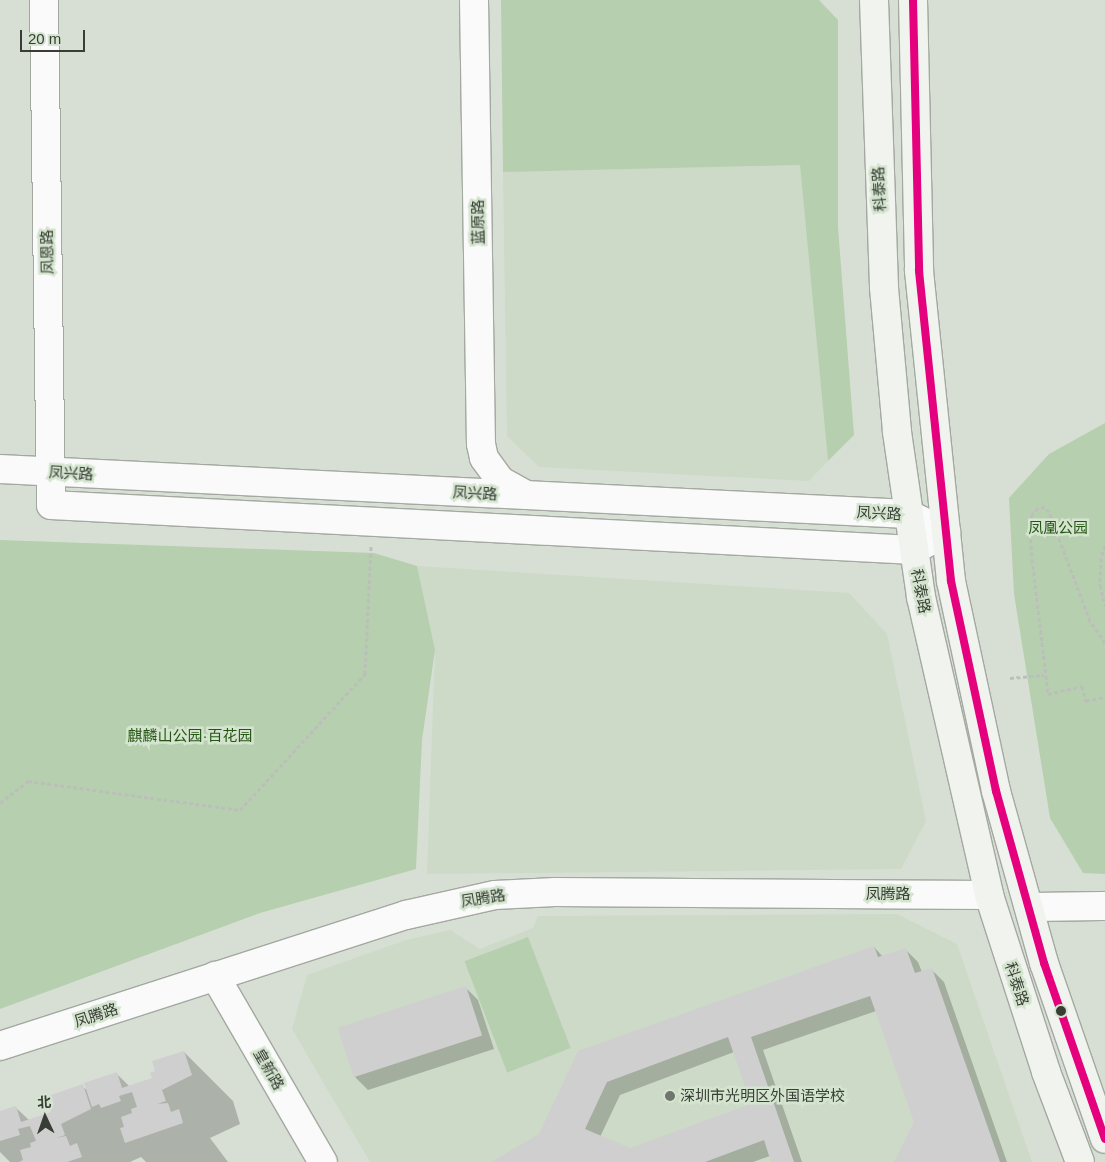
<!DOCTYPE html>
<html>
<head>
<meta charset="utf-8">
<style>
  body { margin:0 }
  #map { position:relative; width:1105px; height:1162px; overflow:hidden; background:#d7dfd4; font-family:Arial,"Noto Sans SC",sans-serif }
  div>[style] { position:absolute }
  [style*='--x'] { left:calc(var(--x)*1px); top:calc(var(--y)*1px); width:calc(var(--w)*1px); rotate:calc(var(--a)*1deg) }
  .built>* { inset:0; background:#ccdac7 }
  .green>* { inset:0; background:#b6cfaf; transform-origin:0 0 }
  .shadow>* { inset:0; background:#0003 }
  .building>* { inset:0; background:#cfcfcf; transform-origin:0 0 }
  .path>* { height:3px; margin-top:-1.5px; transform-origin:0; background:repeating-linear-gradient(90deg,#bbbfba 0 4px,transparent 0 6.5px) }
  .roads { filter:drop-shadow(1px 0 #a3a9a1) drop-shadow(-1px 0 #a3a9a1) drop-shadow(0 1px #a3a9a1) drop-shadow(0 -1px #a3a9a1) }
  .tertiary>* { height:28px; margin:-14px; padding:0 14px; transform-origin:14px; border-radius:14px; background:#f9faf9 }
  .secondary>* { height:28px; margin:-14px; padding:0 14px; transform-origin:14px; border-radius:14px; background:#f0f3ee }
  .bus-1>* { height:8px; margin:-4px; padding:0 4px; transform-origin:4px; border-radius:4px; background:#e5007d }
  .dots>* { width:14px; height:14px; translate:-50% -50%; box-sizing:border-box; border:2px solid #d4e4cf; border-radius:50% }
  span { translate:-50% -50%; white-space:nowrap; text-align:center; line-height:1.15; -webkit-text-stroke:5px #d4e4cf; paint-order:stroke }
  .street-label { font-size:15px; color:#383e36 }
  .park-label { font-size:15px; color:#255514 }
  .poi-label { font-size:15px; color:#383e36 }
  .left { translate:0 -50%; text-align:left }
  .north { position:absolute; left:20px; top:1092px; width:50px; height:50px; -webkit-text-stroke:4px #d4e4cf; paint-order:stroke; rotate:357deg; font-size:14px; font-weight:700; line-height:20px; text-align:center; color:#383e36 }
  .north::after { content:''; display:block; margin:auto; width:18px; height:22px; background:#383e36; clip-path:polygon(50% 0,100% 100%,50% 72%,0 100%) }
  .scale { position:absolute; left:20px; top:30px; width:65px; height:22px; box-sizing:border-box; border:2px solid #383e36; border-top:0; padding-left:6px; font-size:15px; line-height:18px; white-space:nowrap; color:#383e36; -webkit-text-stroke:4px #d4e4cf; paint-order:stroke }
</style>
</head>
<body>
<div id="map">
  <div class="built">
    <i style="clip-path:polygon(800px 165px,828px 461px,809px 481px,539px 467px,507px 436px,503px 172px)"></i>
    <i style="clip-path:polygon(417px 566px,849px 593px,887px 634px,926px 821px,901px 869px,427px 874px,435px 650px)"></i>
    <i style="clip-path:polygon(897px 914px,957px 944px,1032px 1162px,370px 1162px,292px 1029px,307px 975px,406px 940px,450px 930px,480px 949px,533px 928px,538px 916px)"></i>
  </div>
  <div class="green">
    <i style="clip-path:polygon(501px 0,819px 0,838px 20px,838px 227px,854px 435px,828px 461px,800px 165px,503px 172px)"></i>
    <i style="clip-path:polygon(1105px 423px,1105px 874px,1083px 873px,1050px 818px,1014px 594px,1009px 498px,1049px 454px)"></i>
    <i style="clip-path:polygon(0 540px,374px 553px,417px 566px,435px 650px,422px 740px,416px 869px,260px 913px,0 1009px)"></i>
    <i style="left:528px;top:937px;width:119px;height:68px;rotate:69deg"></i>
  </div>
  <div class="shadow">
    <i style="clip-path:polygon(evenodd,874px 947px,883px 957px,905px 949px,918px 962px,922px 972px,931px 969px,944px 982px,1007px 1162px,895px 1162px,915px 1122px,876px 1011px,763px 1050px,802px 1162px,773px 1162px,770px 1156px,753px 1162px,494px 1162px,540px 1135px,579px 1052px,874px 947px,734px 1052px,753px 1104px,630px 1149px,600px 1137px,620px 1095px,734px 1052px)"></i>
    <i style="clip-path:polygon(465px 987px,478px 1000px,494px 1049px,368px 1090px,355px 1077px)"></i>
    <i style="clip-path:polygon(184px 1052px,233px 1101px,240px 1124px,210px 1138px,228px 1162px,146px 1162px,141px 1157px,130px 1162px,10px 1162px,0 1152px,0 1112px,15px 1107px,29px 1120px,52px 1113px,82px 1086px,89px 1092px,116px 1073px,130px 1087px,153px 1079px)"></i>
  </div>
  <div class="building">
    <i style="clip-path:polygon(evenodd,874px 946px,878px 957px,906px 948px,915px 973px,932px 968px,1000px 1162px,894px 1162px,914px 1122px,870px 996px,751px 1037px,794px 1162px,771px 1162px,764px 1140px,705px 1162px,491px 1162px,539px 1134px,578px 1051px,874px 946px,728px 1037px,751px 1104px,630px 1148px,585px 1129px,607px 1082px,728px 1037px)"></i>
    <i style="left:466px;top:986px;width:52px;height:135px;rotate:72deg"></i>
    <i style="clip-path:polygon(184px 1051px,192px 1075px,162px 1090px,166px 1101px,157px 1104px,168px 1103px,171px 1112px,179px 1109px,183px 1123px,125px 1143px,120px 1128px,124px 1127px,121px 1117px,132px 1113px,131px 1109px,137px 1107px,132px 1092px,119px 1096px,121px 1101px,101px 1108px,99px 1104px,92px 1107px,84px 1083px,117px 1072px,122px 1088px,152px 1078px,150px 1073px,155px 1071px,152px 1061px)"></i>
    <i style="clip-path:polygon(83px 1084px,91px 1109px,61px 1124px,65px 1135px,56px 1138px,66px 1136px,70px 1146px,77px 1143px,82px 1157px,67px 1162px,19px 1162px,23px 1160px,20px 1150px,31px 1147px,30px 1143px,36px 1141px,30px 1126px,18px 1129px,20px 1135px,0 1141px,0 1111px,16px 1106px,21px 1122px,51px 1112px,49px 1107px,54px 1105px,51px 1095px)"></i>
  </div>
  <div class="path">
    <i style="--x:1105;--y:545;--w:14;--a:107"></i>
    <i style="--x:1101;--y:558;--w:27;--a:92"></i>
    <i style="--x:1100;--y:585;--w:21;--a:76"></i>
    <i style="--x:1105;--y:643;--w:27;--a:-124"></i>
    <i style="--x:1090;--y:621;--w:116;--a:-110.6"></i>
    <i style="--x:1049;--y:512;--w:6;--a:-129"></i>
    <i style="--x:1045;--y:507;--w:7;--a:172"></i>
    <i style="--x:1038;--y:508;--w:8;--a:135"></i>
    <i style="--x:1032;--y:514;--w:12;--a:99"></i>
    <i style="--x:1030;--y:526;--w:33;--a:87"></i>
    <i style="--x:1032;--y:559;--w:136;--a:83.2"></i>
    <i style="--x:1048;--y:694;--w:35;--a:-13"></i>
    <i style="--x:1082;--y:686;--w:16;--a:75"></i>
    <i style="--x:1086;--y:701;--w:19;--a:-12"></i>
    <i style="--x:1010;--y:678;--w:34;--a:-5"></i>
    <i style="--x:0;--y:803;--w:36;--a:-38"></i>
    <i style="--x:28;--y:781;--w:214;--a:7.8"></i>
    <i style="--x:240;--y:810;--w:185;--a:-47.4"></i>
    <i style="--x:365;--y:674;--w:129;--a:-87.3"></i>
  </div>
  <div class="roads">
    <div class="tertiary">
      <i style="--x:44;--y:0;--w:505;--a:89.21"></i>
      <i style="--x:51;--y:505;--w:864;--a:2.98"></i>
      <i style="--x:914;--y:550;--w:37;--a:-29"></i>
      <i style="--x:474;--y:0;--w:444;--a:89.1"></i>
      <i style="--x:481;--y:444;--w:14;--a:78"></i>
      <i style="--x:484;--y:458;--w:29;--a:54"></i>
      <i style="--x:501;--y:481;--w:29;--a:29"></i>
      <i style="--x:0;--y:469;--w:909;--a:2.84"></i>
      <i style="--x:908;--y:514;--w:25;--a:26"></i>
      <i style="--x:1029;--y:907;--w:76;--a:-0.8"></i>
      <i style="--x:215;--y:976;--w:215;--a:59.9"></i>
      <i style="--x:0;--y:1046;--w:427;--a:-17.9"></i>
      <i style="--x:406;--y:915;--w:91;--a:-12.7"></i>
      <i style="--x:495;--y:895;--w:60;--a:-2.9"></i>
      <i style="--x:555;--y:892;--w:434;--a:0.4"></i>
    </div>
    <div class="secondary">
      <i style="--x:874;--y:0;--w:288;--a:88"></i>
      <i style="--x:884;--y:288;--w:145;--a:84.8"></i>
      <i style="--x:897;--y:432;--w:167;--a:81.7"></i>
      <i style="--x:921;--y:597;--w:306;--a:77.1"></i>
      <i style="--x:989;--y:895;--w:186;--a:72.1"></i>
      <i style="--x:1046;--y:1072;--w:96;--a:69.3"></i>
      <i style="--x:913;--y:0;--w:271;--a:88.7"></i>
      <i style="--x:919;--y:271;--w:312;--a:84.1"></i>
      <i style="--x:951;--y:581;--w:215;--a:77.9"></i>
      <i style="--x:996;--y:791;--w:179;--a:74.4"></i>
      <i style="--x:1044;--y:963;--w:186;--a:70.9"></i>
    </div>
  </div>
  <div class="bus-1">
    <i style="--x:913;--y:0;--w:271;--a:88.7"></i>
    <i style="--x:919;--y:271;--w:312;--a:84.1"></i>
    <i style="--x:951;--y:581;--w:215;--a:77.9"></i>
    <i style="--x:996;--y:791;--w:179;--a:74.4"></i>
    <i style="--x:1044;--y:963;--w:186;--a:70.9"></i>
  </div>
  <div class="dots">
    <i style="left:1061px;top:1011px;background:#383e36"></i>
    <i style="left:670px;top:1096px;background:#70766d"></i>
  </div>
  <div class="street-label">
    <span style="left:879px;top:189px;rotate:-93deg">科泰路</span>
    <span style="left:478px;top:222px;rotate:-91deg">蓝原路</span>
    <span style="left:47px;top:252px;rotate:-91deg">凤恩路</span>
    <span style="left:71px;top:473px;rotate:3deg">凤兴路</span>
    <span style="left:475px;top:493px;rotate:3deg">凤兴路</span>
    <span style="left:879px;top:513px;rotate:3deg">凤兴路</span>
    <span style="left:921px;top:591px;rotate:79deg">科泰路</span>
    <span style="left:888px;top:894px">凤腾路</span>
    <span style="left:483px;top:898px;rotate:-9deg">凤腾路</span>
    <span style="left:1017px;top:984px;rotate:72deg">科泰路</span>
    <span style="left:96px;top:1015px;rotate:-18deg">凤腾路</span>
    <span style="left:269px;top:1069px;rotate:60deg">皇新路</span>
  </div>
  <div class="park-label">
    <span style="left:1058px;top:528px">凤凰公园</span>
    <span style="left:190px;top:736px">麒麟山公园·百花园</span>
  </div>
  <div class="poi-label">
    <span class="left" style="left:680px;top:1096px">深圳市光明区外国语学校</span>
  </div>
  <div class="north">北</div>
  <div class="scale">20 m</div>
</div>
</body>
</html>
